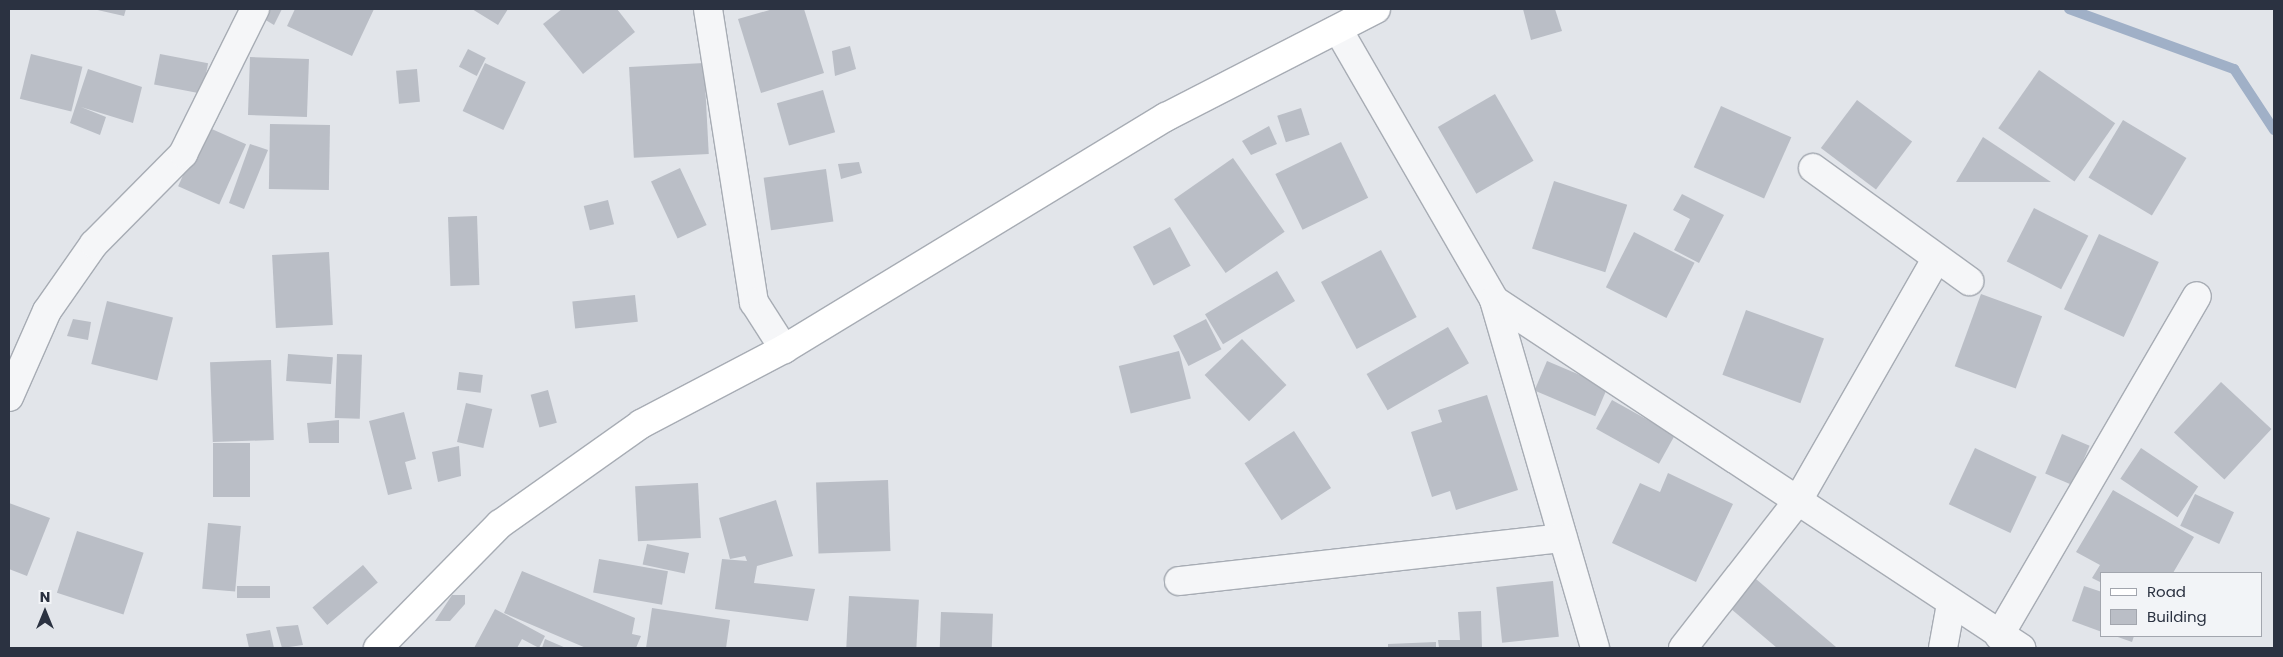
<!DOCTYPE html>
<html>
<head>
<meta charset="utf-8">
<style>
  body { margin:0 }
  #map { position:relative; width:2283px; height:657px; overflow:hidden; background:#e2e5ea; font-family:Poppins,sans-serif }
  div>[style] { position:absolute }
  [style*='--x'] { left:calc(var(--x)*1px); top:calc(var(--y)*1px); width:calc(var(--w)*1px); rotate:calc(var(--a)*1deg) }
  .stream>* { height:10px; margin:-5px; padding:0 5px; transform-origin:5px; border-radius:5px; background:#a0b0c7 }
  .building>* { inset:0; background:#babec6; transform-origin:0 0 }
  .roads { filter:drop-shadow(1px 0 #a7acb4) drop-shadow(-1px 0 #a7acb4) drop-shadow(0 1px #a7acb4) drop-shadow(0 -1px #a7acb4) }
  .minor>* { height:28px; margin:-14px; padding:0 14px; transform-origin:14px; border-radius:14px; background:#f5f6f8 }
  .major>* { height:28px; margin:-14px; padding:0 14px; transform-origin:14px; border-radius:14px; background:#fff }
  span { translate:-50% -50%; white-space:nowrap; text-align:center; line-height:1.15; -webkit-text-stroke:4px #f2f4f7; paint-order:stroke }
  .frame { position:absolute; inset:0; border:10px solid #2b3241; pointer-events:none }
  .legend { position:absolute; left:2100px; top:572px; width:162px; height:65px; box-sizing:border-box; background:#f2f4f7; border:1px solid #a2a6ae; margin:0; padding:6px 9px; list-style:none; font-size:15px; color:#2b3241 }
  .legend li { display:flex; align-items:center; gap:10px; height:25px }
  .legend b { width:25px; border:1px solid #a2a6ae }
  .north { position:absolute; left:20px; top:587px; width:50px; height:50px; -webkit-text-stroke:4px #f2f4f7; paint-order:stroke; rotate:0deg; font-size:14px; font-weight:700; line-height:20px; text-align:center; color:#2b3241 }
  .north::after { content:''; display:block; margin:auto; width:18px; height:22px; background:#2b3241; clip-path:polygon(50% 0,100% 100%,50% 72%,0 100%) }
</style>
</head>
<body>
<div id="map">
  <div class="stream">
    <i style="--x:2069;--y:9;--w:176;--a:20"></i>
    <i style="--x:2234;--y:69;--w:73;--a:56.7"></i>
  </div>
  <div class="building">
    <i style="clip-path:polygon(93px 9px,126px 9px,124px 16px)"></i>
    <i style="clip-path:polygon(263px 9px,282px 9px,274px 25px,259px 16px)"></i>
    <i style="clip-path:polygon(295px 9px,374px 9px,352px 56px,287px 26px)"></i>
    <i style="clip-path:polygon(472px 9px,508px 9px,498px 25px)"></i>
    <i style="clip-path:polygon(562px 9px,617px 9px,635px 32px,583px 74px,543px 24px)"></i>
    <i style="clip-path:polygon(773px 9px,804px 9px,824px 73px,761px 93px,738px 19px)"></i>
    <i style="clip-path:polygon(1523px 9px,1555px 9px,1562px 31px,1531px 40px)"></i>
    <i style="clip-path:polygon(850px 46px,856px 69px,835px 76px,832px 51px)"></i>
    <i style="left:468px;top:49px;width:20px;height:20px;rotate:27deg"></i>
    <i style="left:31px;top:54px;width:53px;height:46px;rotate:14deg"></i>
    <i style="left:160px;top:54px;width:49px;height:31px;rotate:11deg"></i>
    <i style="left:250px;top:57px;width:59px;height:58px;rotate:2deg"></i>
    <i style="left:485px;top:63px;width:45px;height:53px;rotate:25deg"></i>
    <i style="left:704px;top:63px;width:91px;height:75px;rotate:87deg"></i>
    <i style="clip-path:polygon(88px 69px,142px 87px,133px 123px,81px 107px,106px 117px,100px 135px,70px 123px)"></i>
    <i style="left:417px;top:69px;width:33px;height:21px;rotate:85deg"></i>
    <i style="left:2039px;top:70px;width:93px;height:71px;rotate:35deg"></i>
    <i style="left:823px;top:90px;width:44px;height:48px;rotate:74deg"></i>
    <i style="left:1495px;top:94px;width:77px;height:66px;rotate:60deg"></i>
    <i style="left:1857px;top:100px;width:69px;height:60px;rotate:37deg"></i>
    <i style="left:1721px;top:106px;width:77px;height:67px;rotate:24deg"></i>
    <i style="left:1301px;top:108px;width:28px;height:25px;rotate:72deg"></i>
    <i style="left:2123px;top:120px;width:74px;height:67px;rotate:31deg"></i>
    <i style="left:270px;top:124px;width:60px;height:65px;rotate:1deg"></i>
    <i style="left:205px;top:126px;width:45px;height:66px;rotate:24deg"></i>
    <i style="clip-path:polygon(1269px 126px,1277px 144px,1251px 155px,1242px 141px)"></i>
    <i style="clip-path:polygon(1983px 137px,2051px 182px,1956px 182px)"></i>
    <i style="left:1341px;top:142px;width:62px;height:73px;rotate:64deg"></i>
    <i style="clip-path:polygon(250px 144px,268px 150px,244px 209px,229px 203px)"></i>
    <i style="left:1233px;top:158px;width:90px;height:72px;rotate:55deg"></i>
    <i style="clip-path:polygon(859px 162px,862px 173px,841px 179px,838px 164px)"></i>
    <i style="left:680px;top:168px;width:63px;height:32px;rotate:65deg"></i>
    <i style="left:826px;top:169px;width:53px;height:63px;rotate:82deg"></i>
    <i style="left:1554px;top:181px;width:77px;height:71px;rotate:18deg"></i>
    <i style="clip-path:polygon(1682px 194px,1724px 215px,1699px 263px,1674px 250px,1690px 219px,1673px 210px)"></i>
    <i style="left:608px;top:200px;width:25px;height:25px;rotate:76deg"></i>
    <i style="left:2034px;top:208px;width:61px;height:60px;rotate:27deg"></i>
    <i style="left:477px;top:216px;width:69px;height:29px;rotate:88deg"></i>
    <i style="left:1170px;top:227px;width:44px;height:42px;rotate:62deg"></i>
    <i style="left:1634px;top:232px;width:68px;height:62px;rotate:27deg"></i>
    <i style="left:2099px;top:234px;width:66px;height:83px;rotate:25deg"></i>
    <i style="left:1381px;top:250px;width:76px;height:68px;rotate:62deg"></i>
    <i style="left:329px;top:252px;width:73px;height:57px;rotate:87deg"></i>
    <i style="left:1277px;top:271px;width:35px;height:84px;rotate:59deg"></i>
    <i style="left:1981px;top:294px;width:65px;height:77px;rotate:20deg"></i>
    <i style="left:635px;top:295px;width:27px;height:63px;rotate:84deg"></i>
    <i style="left:107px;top:301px;width:68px;height:65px;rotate:14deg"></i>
    <i style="left:1746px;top:310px;width:83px;height:69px;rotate:20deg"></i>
    <i style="clip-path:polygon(73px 319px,91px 322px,88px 340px,67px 336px)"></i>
    <i style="left:1206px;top:319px;width:34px;height:37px;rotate:63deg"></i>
    <i style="left:1448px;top:327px;width:42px;height:94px;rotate:60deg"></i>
    <i style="left:1242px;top:339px;width:64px;height:52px;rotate:46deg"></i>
    <i style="left:1179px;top:351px;width:49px;height:62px;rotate:76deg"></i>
    <i style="left:288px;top:354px;width:45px;height:27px;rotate:4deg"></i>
    <i style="left:337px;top:354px;width:25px;height:64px;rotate:2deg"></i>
    <i style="left:271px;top:360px;width:80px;height:61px;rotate:88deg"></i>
    <i style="left:1547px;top:361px;width:66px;height:32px;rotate:23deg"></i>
    <i style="left:459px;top:372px;width:24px;height:18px;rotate:7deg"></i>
    <i style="left:2221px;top:382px;width:69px;height:69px;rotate:43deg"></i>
    <i style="left:548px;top:390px;width:34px;height:18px;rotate:75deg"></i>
    <i style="clip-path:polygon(1487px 395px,1518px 490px,1456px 510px,1450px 491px,1432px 497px,1411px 432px,1442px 422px,1438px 410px)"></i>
    <i style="left:1612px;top:400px;width:72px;height:33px;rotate:29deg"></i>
    <i style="left:466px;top:403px;width:27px;height:40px;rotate:13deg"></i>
    <i style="clip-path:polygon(404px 412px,416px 459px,405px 462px,412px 489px,388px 495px,369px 421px)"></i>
    <i style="clip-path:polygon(339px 420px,339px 443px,309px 443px,307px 423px)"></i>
    <i style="left:1294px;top:431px;width:68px;height:59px;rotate:57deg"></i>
    <i style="left:2062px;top:434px;width:30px;height:43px;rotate:23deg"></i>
    <i style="left:213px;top:443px;width:37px;height:54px"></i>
    <i style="clip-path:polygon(459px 446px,461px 476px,438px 482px,432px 452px)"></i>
    <i style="left:1975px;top:448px;width:68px;height:62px;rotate:25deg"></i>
    <i style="left:2141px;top:448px;width:69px;height:37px;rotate:34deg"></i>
    <i style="clip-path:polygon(1668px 473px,1733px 504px,1696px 582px,1612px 543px,1640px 483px,1660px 492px)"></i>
    <i style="left:888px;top:480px;width:71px;height:72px;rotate:88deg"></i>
    <i style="left:698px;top:483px;width:55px;height:63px;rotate:87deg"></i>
    <i style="clip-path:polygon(2113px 490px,2194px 537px,2173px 573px,2102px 573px,2102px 583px,2092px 578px,2100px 565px,2076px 552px)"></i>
    <i style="left:2195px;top:494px;width:43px;height:35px;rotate:25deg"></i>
    <i style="clip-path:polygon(776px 500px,793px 556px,757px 566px,754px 583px,815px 589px,808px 621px,715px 609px,722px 559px,747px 561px,745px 556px,730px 559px,719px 518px)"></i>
    <i style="clip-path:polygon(9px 503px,50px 518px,27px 576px,9px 569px)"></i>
    <i style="left:208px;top:523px;width:33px;height:66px;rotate:5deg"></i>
    <i style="left:77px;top:531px;width:70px;height:65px;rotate:18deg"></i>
    <i style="left:647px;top:544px;width:43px;height:21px;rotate:12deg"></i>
    <i style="left:599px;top:559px;width:70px;height:34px;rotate:10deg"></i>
    <i style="left:363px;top:565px;width:23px;height:66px;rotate:50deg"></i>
    <i style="clip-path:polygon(522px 571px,635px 618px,632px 634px,641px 636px,636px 648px,586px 648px,504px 613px)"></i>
    <i style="clip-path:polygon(1756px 579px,1836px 647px,1777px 648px,1730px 608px)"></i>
    <i style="left:1553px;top:581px;width:56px;height:57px;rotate:84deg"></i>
    <i style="left:237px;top:586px;width:33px;height:12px"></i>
    <i style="clip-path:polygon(2084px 586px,2102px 592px,2102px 632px,2072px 621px)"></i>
    <i style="clip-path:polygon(452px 595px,465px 595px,465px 604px,450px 621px,435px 621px)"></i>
    <i style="left:849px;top:596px;width:70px;height:52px;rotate:3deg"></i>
    <i style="clip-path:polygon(652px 608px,730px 620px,726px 648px,646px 648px)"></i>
    <i style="clip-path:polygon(495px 609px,545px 636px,539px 648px,522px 639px,517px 648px,474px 648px)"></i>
    <i style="clip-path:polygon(1481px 611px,1482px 648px,1439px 648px,1438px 640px,1460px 640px,1458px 612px)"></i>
    <i style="left:941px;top:612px;width:52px;height:36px;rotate:2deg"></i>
    <i style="clip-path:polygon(298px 625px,303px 645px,282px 648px,276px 627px)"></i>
    <i style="clip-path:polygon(270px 630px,274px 648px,249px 648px,246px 634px)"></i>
    <i style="clip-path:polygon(2115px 636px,2134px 636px,2132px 642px)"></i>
    <i style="clip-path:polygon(545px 639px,566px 648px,542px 648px)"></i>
    <i style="clip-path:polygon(1436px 642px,1436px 648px,1388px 648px,1388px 644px)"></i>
  </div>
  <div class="roads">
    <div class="minor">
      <i style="--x:708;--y:9;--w:297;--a:81.1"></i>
      <i style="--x:754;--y:302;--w:56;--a:57.4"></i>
      <i style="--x:1339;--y:31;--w:310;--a:60"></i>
      <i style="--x:1494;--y:300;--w:362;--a:73.8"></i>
      <i style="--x:1813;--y:168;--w:193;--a:35.9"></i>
      <i style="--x:1494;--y:300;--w:632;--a:33.44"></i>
      <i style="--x:9;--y:397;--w:94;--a:-66.2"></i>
      <i style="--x:47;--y:311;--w:82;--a:-55"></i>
      <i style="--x:94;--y:244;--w:127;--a:-45.3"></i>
      <i style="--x:183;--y:154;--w:162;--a:-63.6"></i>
      <i style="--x:1179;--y:581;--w:386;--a:-6.4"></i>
      <i style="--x:1999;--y:636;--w:393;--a:-59.8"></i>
      <i style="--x:1683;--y:648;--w:185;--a:-52"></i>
      <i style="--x:1797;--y:502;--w:280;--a:-60.2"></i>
      <i style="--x:1943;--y:648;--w:45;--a:-79.7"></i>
    </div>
    <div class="major">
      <i style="--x:378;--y:648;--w:174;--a:-45.5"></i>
      <i style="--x:500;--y:524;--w:173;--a:-35.3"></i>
      <i style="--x:641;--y:424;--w:161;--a:-27.7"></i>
      <i style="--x:784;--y:349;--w:447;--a:-31.3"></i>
      <i style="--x:1166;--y:117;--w:236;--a:-27.2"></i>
    </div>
  </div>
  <div class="frame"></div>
  <ul class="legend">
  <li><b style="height:6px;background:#fff"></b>Road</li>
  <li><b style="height:14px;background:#babec6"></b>Building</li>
  </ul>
  <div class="north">N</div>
</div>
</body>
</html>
